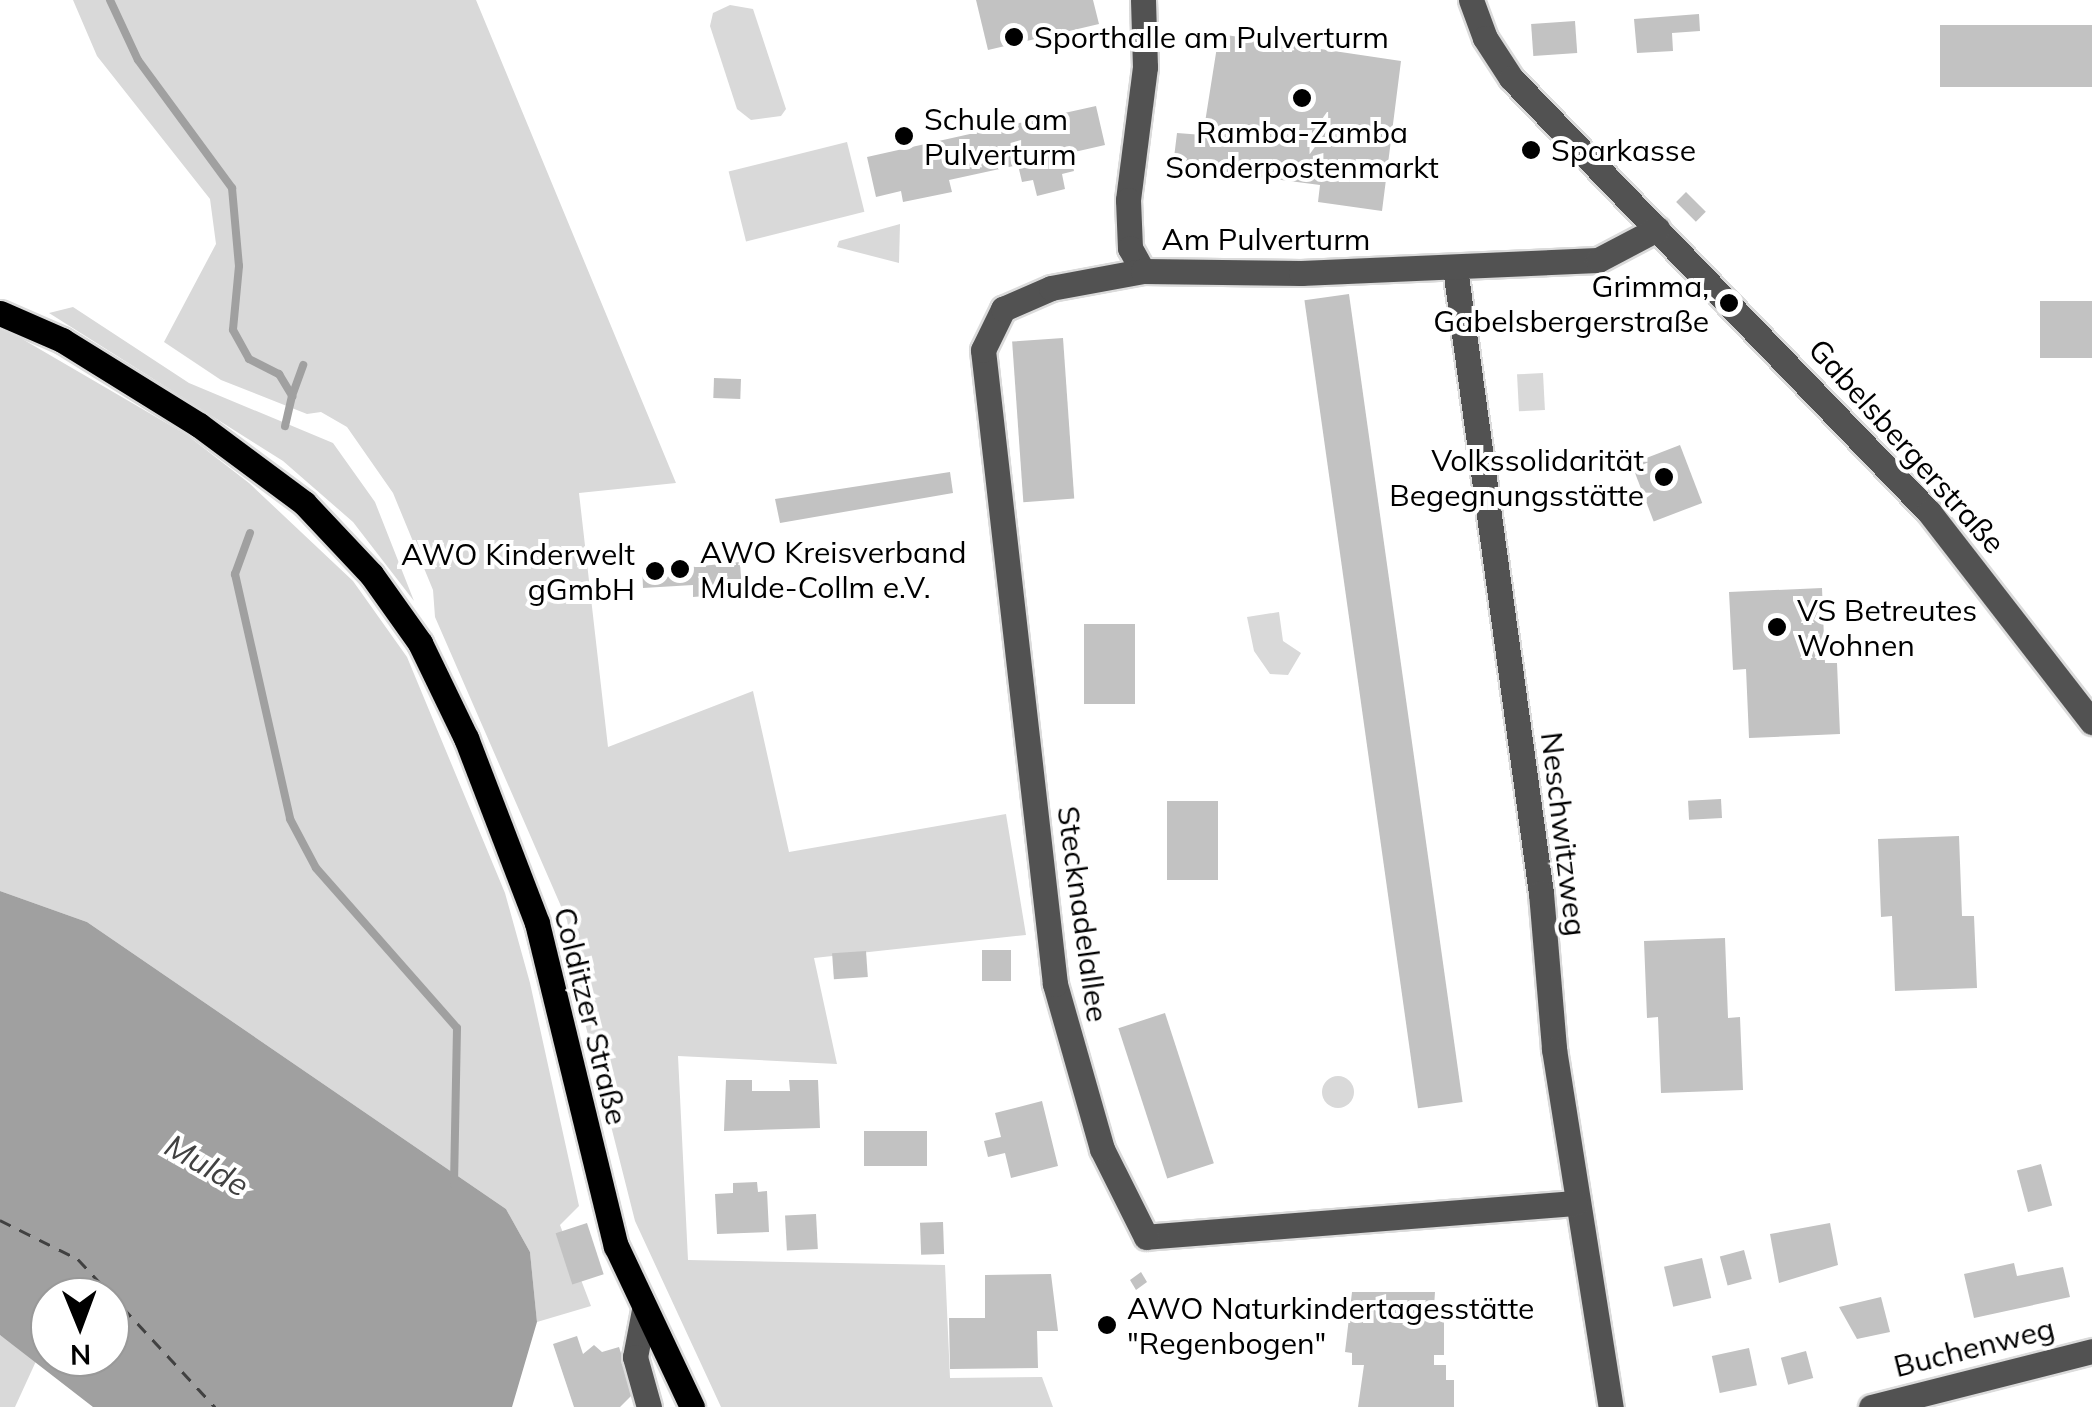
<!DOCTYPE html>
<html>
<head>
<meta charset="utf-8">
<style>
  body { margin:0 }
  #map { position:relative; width:2092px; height:1407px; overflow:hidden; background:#fff; font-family:Mulish,sans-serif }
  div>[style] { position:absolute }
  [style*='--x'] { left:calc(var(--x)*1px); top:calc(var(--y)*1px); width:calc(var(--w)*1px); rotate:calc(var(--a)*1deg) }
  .green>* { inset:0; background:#d9d9d9; transform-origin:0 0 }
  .round { border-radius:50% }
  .water>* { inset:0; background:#a0a0a0 }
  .stream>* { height:8px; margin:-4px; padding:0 4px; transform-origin:4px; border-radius:4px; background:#a0a0a0 }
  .ferry>* { height:2.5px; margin-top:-1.25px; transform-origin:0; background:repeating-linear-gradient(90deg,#414141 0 12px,transparent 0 22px) }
  .building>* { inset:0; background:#c2c2c2; transform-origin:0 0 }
  .roads { filter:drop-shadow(2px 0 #dbdbdb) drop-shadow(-2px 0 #dbdbdb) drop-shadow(0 2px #dbdbdb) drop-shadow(0 -2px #dbdbdb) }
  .minor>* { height:25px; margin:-12.5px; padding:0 12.5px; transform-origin:12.5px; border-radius:12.5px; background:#525252 }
  .major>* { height:25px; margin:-12.5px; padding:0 12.5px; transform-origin:12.5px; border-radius:12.5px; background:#000 }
  .dots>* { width:28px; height:28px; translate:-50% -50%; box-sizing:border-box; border:5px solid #fff; border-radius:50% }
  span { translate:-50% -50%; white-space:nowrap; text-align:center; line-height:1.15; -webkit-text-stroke:8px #fff; paint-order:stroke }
  .poi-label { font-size:30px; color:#000 }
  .left { translate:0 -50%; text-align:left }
  .right { translate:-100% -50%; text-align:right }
  .street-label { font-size:30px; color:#000 }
  .water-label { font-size:32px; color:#414141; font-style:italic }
  .north { position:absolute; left:30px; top:1277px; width:100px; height:100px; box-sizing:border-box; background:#fff; border:2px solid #999; border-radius:50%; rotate:179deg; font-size:28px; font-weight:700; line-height:40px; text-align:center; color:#000 }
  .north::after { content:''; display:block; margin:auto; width:35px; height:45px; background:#000; clip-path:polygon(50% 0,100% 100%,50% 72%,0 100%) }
</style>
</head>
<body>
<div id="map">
  <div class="green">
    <i style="clip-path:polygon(73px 0,476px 0,676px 483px,579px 493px,608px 747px,753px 691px,789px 852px,1006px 814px,1026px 935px,814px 958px,837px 1064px,678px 1056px,688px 1260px,945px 1265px,950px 1378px,1042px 1377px,1053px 1407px,721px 1407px,635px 1221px,583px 1015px,567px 920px,435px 617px,433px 590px,393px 493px,347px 427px,321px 412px,307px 414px,221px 380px,164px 342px,216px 244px,210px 199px,97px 56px)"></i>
    <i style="clip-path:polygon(730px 5px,753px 9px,786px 109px,781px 116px,751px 120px,737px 109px,710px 26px,713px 13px)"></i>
    <i style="left:847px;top:142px;width:72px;height:122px;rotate:76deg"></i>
    <i style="clip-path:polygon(900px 224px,899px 263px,837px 247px,839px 241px)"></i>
    <i style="clip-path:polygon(73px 307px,189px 383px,333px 443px,375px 502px,414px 601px,353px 522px,283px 461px,49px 313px)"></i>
    <i style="clip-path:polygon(0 326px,187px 435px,249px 483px,353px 581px,407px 657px,505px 893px,530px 983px,579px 1206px,560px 1225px,591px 1306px,537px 1322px,530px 1252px,506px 1209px,87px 922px,0 891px)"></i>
    <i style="left:1543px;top:373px;width:37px;height:26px;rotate:87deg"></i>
    <i style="clip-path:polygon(1279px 612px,1283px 641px,1301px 653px,1288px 675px,1270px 674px,1254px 651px,1247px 617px)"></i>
    <i class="round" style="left:1322px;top:1076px;width:32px;height:32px"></i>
    <i style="clip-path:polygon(0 1335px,37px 1359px,15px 1407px,0 1407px)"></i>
  </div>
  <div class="water">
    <i style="clip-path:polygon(evenodd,0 891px,87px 922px,506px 1209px,530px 1252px,537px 1322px,512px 1407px,93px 1407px,0 1335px,0 891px,50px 1297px,110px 1297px,110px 1357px,50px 1357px,50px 1297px)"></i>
  </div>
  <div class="stream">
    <i style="--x:110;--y:0;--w:66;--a:65"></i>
    <i style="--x:138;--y:60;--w:159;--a:53.7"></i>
    <i style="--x:232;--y:188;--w:78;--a:84.9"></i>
    <i style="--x:239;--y:266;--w:64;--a:95.4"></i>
    <i style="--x:233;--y:330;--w:33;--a:61"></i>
    <i style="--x:249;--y:359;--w:34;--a:27"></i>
    <i style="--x:279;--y:374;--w:26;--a:59"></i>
    <i style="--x:292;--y:396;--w:31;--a:103"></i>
    <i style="--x:292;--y:396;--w:33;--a:-70"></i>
    <i style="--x:250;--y:533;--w:44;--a:110.1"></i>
    <i style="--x:235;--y:574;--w:251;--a:77.3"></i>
    <i style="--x:290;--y:819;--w:55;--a:62"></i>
    <i style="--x:316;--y:868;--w:213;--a:48.6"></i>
    <i style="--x:457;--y:1028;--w:156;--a:91.1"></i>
  </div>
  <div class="ferry">
    <i style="--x:0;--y:1220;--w:87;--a:26.6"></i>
    <i style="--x:78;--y:1259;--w:202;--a:47.2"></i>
  </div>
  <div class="building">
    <i style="clip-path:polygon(976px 0,1093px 0,1099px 24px,988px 50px)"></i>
    <i style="clip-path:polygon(1699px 14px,1700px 31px,1672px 33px,1673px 51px,1637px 53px,1634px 19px)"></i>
    <i style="left:1575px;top:21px;width:32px;height:44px;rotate:86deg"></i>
    <i style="left:2092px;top:25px;width:62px;height:152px;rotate:90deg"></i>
    <i style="clip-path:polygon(1219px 34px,1401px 61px,1382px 211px,1318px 202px,1320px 185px,1173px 166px,1177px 133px,1203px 135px)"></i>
    <i style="clip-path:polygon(1096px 106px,1105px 145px,1070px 153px,1074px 171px,1062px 174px,1065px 189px,1037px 196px,1033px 180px,1022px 182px,1018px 165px,949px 180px,952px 192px,903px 202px,901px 191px,876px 197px,867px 157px)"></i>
    <i style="left:1686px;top:192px;width:28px;height:14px;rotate:45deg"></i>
    <i style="left:1349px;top:294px;width:816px;height:45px;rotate:82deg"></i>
    <i style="left:2092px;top:301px;width:57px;height:52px;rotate:90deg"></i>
    <i style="left:1063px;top:338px;width:161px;height:51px;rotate:86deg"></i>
    <i style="left:714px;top:378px;width:27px;height:20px;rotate:2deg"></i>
    <i style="left:1680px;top:445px;width:62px;height:52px;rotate:69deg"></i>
    <i style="clip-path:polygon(950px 472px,953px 493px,780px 523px,775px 499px)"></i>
    <i style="clip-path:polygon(691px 562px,692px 567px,740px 562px,742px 593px,693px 597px,693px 585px,643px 588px,642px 565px)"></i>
    <i style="clip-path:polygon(1822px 588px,1825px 663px,1837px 663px,1840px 734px,1749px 738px,1746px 669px,1733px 670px,1729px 592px)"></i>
    <i style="left:1084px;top:624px;width:51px;height:80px"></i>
    <i style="left:1721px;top:799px;width:19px;height:33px;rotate:87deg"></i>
    <i style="left:1167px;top:801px;width:51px;height:79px"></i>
    <i style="clip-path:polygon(1959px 836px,1962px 916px,1974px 916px,1977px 988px,1895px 991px,1892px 916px,1881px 917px,1878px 839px)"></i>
    <i style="clip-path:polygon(1725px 938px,1728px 1018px,1740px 1017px,1743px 1090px,1661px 1093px,1658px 1017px,1647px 1018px,1644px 941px)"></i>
    <i style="left:982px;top:950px;width:29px;height:31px"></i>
    <i style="left:866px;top:951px;width:26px;height:34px;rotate:86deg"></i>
    <i style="left:1165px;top:1013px;width:158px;height:49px;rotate:72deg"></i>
    <i style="clip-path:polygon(726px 1080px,752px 1080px,752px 1091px,790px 1091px,789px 1080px,818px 1080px,820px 1128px,724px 1131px)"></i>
    <i style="clip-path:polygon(1042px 1101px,1058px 1166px,1011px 1178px,1005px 1153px,988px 1157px,984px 1141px,1001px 1137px,995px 1113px)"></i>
    <i style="left:927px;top:1131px;width:35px;height:63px;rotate:90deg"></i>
    <i style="left:2041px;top:1164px;width:43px;height:25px;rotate:75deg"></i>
    <i style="clip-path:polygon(757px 1182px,758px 1192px,767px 1191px,769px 1232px,717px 1234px,715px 1194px,733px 1193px,733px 1183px)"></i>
    <i style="left:816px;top:1214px;width:35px;height:31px;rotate:87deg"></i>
    <i style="left:943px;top:1222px;width:32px;height:23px;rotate:88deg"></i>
    <i style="left:587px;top:1223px;width:54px;height:33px;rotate:72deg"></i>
    <i style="clip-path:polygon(1830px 1223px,1838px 1265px,1779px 1283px,1770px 1234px)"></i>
    <i style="left:1744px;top:1250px;width:30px;height:25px;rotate:75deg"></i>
    <i style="left:1702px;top:1258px;width:41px;height:39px;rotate:77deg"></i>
    <i style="clip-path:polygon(2014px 1263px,2017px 1276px,2063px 1267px,2070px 1297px,1974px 1318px,1964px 1274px)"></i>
    <i style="clip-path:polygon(1141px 1272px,1147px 1282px,1136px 1290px,1130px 1280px)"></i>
    <i style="clip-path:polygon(1051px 1274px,1058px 1331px,1037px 1331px,1038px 1368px,950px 1369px,949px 1318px,985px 1318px,985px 1275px)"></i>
    <i style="clip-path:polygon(1352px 1292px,1435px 1292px,1434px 1307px,1444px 1308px,1444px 1355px,1434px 1355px,1434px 1365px,1446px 1365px,1446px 1380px,1454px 1380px,1454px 1407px,1358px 1407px,1364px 1365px,1352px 1365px,1352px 1353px,1345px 1352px)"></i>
    <i style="clip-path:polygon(1881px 1297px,1890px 1332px,1857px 1339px,1839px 1307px)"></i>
    <i style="clip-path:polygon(577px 1336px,583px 1354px,594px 1345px,602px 1352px,619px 1347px,634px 1393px,620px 1407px,574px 1407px,553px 1344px)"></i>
    <i style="left:1749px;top:1348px;width:38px;height:38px;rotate:78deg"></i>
    <i style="left:1806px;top:1351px;width:28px;height:26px;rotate:75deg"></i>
  </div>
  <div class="roads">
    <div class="minor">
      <i style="--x:1143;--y:0;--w:67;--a:88.3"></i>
      <i style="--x:1145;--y:67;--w:134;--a:97.3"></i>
      <i style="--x:1128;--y:200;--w:48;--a:87.6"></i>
      <i style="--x:1130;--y:248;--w:26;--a:61"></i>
      <i style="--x:1471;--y:0;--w:40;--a:69.8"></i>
      <i style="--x:1485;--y:38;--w:48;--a:57"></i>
      <i style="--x:1511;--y:78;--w:603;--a:46.08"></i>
      <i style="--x:1929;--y:512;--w:266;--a:52.2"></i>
      <i style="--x:1455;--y:268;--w:631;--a:82.17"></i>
      <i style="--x:1541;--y:893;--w:157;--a:85.2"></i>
      <i style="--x:1554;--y:1049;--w:363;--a:81"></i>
      <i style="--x:1575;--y:1203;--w:430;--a:175.5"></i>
      <i style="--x:1146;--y:1237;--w:98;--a:-116.6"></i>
      <i style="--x:1102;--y:1149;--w:172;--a:-105.9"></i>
      <i style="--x:1055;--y:984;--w:638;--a:-96.48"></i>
      <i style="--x:983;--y:350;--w:46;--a:-64"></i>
      <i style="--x:1003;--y:309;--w:52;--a:-23.6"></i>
      <i style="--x:1051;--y:288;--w:94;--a:-10.5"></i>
      <i style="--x:1143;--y:271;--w:158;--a:0.7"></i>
      <i style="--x:1301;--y:273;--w:297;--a:-2.5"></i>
      <i style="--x:1598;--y:260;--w:67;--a:-27.7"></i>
      <i style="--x:644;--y:1310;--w:48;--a:100.8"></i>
      <i style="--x:635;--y:1357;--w:52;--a:74.4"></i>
      <i style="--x:1871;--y:1407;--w:228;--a:-14.2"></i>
    </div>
    <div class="major">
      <i style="--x:0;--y:313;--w:68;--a:23.5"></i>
      <i style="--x:62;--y:340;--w:161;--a:31.8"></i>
      <i style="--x:199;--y:425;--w:131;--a:36.6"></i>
      <i style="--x:304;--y:503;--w:98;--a:46.7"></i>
      <i style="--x:371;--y:574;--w:85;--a:54.6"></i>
      <i style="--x:420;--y:643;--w:106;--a:64.2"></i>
      <i style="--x:466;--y:738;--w:198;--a:69"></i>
      <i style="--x:537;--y:923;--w:333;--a:76.3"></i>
      <i style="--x:616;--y:1246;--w:178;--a:64.7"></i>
    </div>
  </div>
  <div class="dots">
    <i style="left:1014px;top:37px;background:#000"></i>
    <i style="left:1302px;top:98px;background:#000"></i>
    <i style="left:904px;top:136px;background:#000"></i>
    <i style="left:1531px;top:150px;background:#000"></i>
    <i style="left:1729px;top:303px;background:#000"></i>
    <i style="left:1664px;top:477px;background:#000"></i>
    <i style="left:680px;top:569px;background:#000"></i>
    <i style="left:655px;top:571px;background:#000"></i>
    <i style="left:1777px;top:627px;background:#000"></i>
    <i style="left:1107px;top:1325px;background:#000"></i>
  </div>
  <div class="poi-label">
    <span class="left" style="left:1034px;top:37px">Sporthalle am Pulverturm</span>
    <span class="left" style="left:924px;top:136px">Schule am<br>Pulverturm</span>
    <span style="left:1302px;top:149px">Ramba-Zamba<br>Sonderpostenmarkt</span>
    <span class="left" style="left:1551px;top:150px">Sparkasse</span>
    <span class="right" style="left:1709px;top:303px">Grimma,<br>Gabelsbergerstraße</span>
    <span class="right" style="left:1644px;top:477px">Volkssolidarität<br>Begegnungsstätte</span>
    <span class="left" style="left:700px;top:569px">AWO Kreisverband<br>Mulde-Collm e.V.</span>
    <span class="right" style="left:635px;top:571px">AWO Kinderwelt<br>gGmbH</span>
    <span class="left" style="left:1797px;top:627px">VS Betreutes<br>Wohnen</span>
    <span class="left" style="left:1127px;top:1325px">AWO Naturkindertagesstätte<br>"Regenbogen"</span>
  </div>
  <div class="street-label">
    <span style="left:1266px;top:239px">Am Pulverturm</span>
    <span style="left:1907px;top:446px;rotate:48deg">Gabelsbergerstraße</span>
    <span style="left:1564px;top:834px;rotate:83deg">Neschwitzweg</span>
    <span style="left:1083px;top:914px;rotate:82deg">Stecknadelallee</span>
    <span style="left:591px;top:1016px;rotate:76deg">Colditzer Straße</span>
    <span style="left:1974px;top:1347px;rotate:-14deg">Buchenweg</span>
  </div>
  <div class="water-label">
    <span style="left:207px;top:1165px;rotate:30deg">Mulde</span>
  </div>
  <div class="north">N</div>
</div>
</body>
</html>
